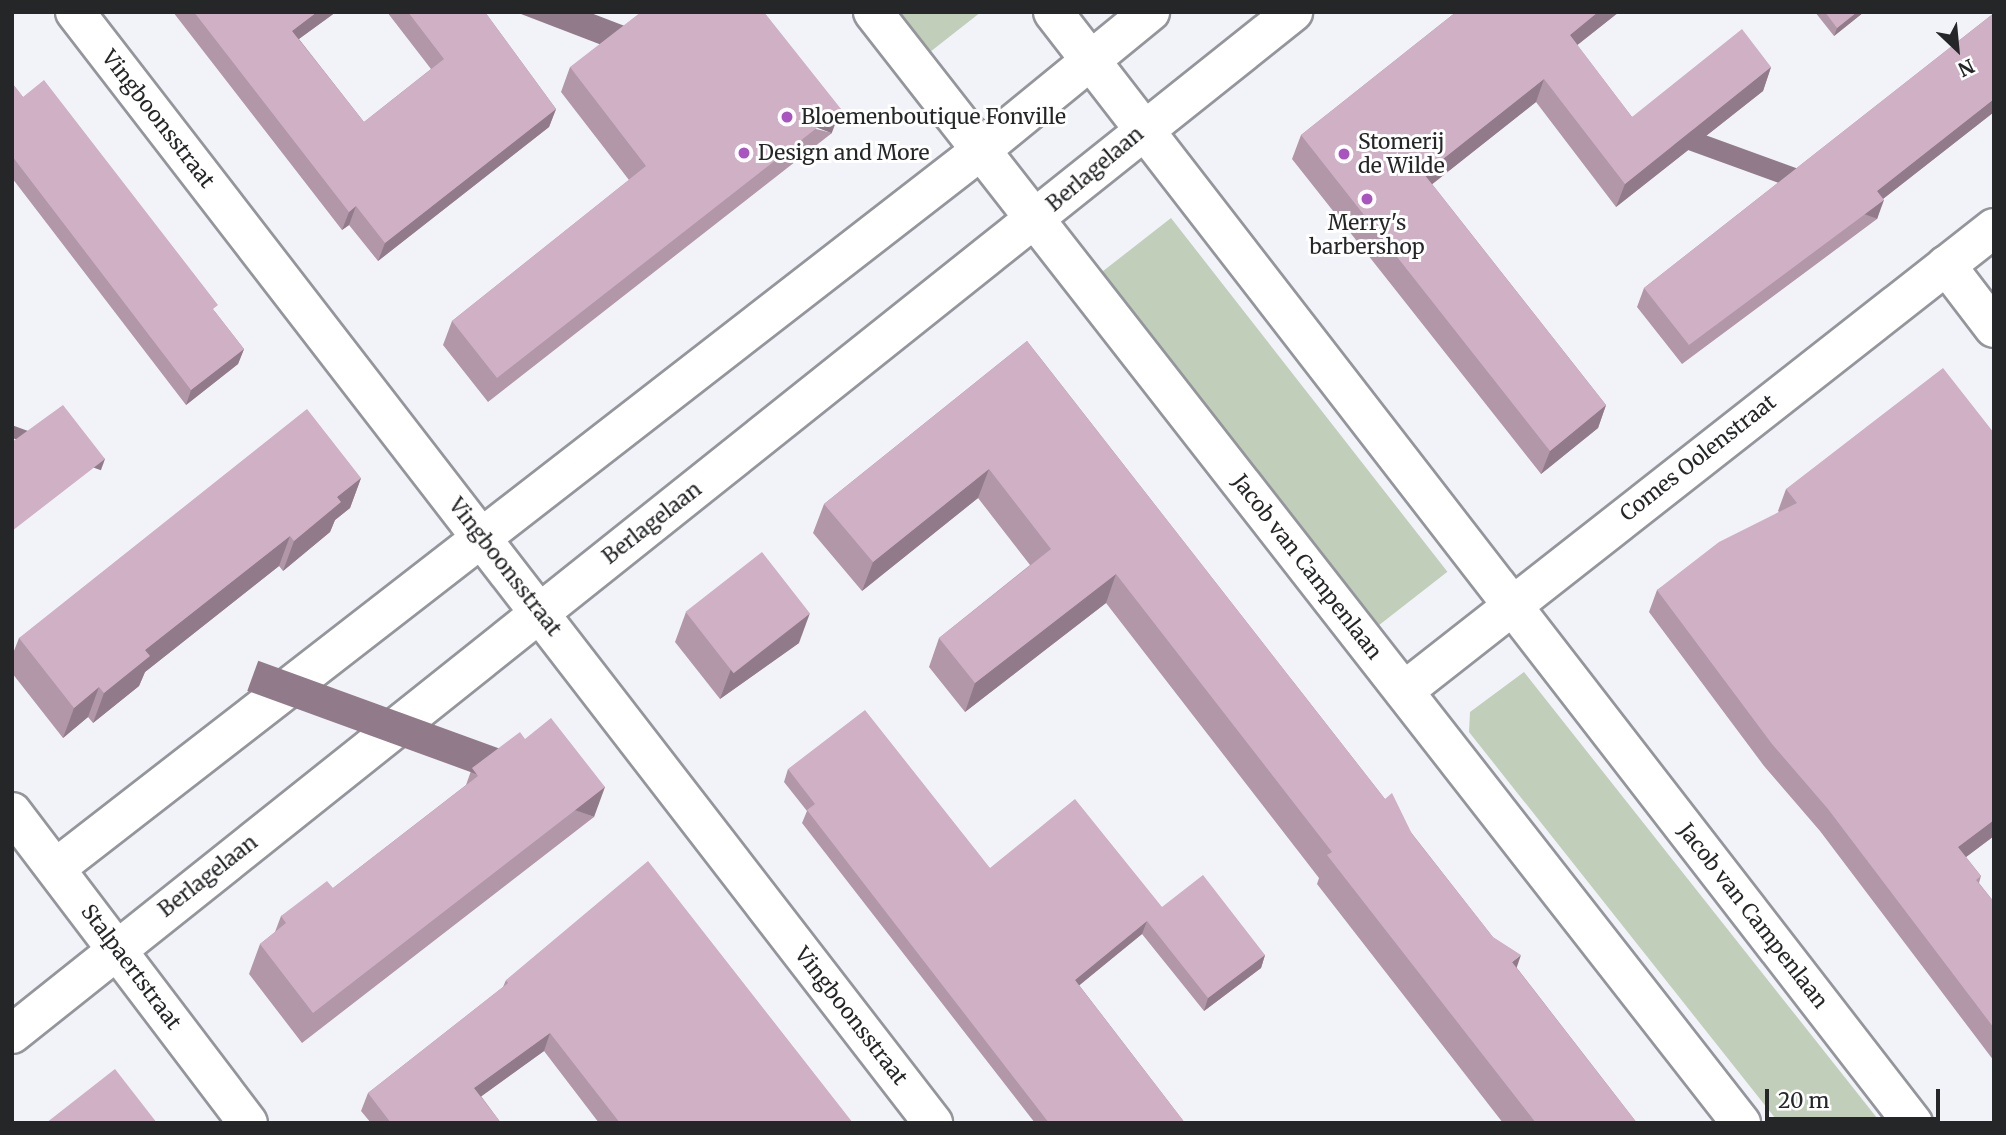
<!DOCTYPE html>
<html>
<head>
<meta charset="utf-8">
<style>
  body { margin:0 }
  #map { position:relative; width:2006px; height:1135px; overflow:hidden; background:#f1f3f9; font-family:Merriweather,serif }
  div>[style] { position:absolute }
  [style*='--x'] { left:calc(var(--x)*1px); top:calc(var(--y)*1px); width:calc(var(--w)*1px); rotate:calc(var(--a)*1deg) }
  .green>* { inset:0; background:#c1cfba; transform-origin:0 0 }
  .roads { filter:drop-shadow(2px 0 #94969c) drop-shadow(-2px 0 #94969c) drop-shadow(0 2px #94969c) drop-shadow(0 -2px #94969c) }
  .street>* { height:38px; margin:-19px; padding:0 19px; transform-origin:19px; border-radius:19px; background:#fff }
  .secondary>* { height:38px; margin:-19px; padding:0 19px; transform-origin:19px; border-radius:19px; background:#fff }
  .wall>* { inset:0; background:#b297a9 }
  .shaded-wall>* { inset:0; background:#917b8a; transform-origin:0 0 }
  .building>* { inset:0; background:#cfb0c5; transform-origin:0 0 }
  .dots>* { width:19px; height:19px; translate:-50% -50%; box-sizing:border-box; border:4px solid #fff; border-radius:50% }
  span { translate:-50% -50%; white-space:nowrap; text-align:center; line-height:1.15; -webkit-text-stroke:6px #fff; paint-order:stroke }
  .poi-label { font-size:21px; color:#252628 }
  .left { translate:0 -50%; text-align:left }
  .street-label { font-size:21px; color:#252628 }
  .frame { position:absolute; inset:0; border:14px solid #252628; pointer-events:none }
  .north { position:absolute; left:1922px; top:14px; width:70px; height:70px; -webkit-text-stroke:5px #fff; paint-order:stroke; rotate:154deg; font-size:19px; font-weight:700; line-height:28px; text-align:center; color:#252628 }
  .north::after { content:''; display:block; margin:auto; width:24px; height:32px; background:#252628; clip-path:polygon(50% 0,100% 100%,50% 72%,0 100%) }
  .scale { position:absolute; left:1765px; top:1089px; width:175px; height:32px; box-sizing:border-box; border:4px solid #252628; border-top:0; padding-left:9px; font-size:21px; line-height:24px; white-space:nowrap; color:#252628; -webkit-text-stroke:5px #fff; paint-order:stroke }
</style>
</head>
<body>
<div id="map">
  <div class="green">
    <i style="clip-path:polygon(900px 12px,981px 12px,930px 52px)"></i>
    <i style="left:1171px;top:218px;width:449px;height:89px;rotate:52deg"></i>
    <i style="clip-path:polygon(1524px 672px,1881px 1123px,1779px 1123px,1469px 732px,1470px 712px)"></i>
  </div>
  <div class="roads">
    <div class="street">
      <i style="--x:75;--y:12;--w:1404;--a:52.32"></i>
      <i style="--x:1946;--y:265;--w:79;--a:52.7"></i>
      <i style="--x:1404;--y:691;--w:750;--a:-38.12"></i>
      <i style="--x:12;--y:812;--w:390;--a:52.8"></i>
      <i style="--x:56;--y:868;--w:1170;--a:-37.81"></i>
      <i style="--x:980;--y:151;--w:220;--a:-39.3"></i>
      <i style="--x:12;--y:1034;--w:1639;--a:-38.58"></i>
    </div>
    <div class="secondary">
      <i style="--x:873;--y:12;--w:1410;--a:52"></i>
      <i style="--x:1053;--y:12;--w:1405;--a:52.26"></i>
    </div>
  </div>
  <div class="wall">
    <i style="clip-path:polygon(173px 12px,336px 12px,299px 39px,364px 122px,431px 69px,387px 12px,485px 12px,556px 109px,549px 127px,378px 261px,349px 225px,342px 230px)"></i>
    <i style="clip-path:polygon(1456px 12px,1619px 12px,1577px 45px,1632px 117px,1771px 67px,1763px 91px,1616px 207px,1536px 102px,1432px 184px,1606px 405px,1598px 428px,1541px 474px,1292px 159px,1301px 135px)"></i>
    <i style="clip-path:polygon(1815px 12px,1864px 12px,1834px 36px)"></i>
    <i style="clip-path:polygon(1994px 13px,1994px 112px,1883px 199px,1877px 219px,1682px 364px,1637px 307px,1644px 288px)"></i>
    <i style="clip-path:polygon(570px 67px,832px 133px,488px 402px,443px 345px,452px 321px,629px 180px,561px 92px)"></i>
    <i style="clip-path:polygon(12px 83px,23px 97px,216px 313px,244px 349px,238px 364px,186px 405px,12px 178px)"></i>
    <i style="clip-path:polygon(1027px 341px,1517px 968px,1637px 1123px,1503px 1123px,1317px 884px,1319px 878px,1106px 603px,965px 712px,929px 667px,939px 638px,1030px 565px,978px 498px,862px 591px,813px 533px,824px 504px)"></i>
    <i style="clip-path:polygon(1994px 433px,1994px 836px,1966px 857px,1981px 876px,1979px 883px,1994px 902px,1994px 1061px,1820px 831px,1764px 766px,1649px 612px,1657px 590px,1779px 512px,1778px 511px,1786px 489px)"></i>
    <i style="clip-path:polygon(361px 478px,350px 508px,335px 520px,330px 532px,283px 571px,279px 566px,145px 672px,139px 686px,93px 723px,88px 717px,63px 738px,12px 673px,12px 656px,19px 638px)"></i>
    <i style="clip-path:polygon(686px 612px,799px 643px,720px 699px,675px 642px)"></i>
    <i style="clip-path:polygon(472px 768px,594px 817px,302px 1043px,249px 974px,260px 944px,275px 932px,281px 916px,333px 888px,466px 785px)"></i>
    <i style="clip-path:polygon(788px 769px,990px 868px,1162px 907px,1265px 955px,1261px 968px,1204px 1011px,1142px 934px,1079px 985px,1185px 1123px,1035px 1123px,802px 823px,807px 811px,784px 782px)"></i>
    <i style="clip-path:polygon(506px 980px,853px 1123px,599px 1123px,544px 1051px,481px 1096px,501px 1123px,371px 1123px,361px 1111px,368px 1093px,503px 987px)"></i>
  </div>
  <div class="shaded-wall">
    <i style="clip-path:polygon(317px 12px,336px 12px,285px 49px,292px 31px)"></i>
    <i style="clip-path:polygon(1598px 12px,1619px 12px,1561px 58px,1570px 35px)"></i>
    <i style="clip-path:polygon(1857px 12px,1864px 12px,1834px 36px,1837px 28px)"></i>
    <i style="clip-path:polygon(1771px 67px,1763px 91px,1616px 207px,1625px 184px)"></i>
    <i style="clip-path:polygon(1544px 79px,1536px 102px,1416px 197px,1424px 174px)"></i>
    <i style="clip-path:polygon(1994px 99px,1994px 112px,1870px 209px,1877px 191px)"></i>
    <i style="clip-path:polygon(556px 109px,549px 127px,378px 261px,385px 243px)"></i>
    <i style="left:841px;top:109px;width:26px;height:437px;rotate:111deg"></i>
    <i style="left:1884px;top:200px;width:20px;height:243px;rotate:110deg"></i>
    <i style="clip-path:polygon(356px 206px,349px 225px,342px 230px,349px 212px)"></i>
    <i style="clip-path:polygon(244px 349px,238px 364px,186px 405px,191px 390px)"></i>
    <i style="clip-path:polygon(1606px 405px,1598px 428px,1541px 474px,1550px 451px)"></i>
    <i style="left:105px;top:459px;width:12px;height:118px;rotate:110deg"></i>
    <i style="clip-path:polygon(989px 469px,978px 498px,862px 591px,873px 562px)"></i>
    <i style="clip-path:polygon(361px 478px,350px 508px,335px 520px,330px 532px,283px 571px,294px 541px,337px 497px)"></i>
    <i style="clip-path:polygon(290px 536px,279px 566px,145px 672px,139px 686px,93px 723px,104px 693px,145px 650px)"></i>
    <i style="clip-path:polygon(1116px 574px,1106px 603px,965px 712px,975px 683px)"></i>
    <i style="clip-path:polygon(810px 613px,799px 643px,720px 699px,731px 669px)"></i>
    <i style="clip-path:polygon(99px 687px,88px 717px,63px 738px,74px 708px)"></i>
    <i style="left:605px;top:787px;width:32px;height:369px;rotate:110deg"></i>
    <i style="clip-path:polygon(1994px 820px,1994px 836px,1950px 869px,1958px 847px)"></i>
    <i style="clip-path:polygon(1147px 921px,1142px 934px,1070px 993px,1075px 980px)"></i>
    <i style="clip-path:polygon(1265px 955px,1261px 968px,1204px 1011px,1208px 998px)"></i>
    <i style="clip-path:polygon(1521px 955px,1511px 984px,1512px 962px)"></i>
    <i style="clip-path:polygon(550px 1033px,544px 1051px,468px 1106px,474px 1088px)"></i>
  </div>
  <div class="building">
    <i style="clip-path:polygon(194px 12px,317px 12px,292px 31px,364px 122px,444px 59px,408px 12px,485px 12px,556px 109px,385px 243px,356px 206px,349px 212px)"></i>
    <i style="clip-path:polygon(641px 12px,764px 12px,841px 109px,497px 378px,452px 321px,646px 166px,570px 67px)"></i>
    <i style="clip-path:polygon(1456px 12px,1598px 12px,1570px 35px,1632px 117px,1742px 29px,1771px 67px,1625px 184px,1544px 79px,1424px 174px,1606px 405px,1550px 451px,1301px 135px)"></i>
    <i style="clip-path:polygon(1825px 12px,1857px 12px,1837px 28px)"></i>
    <i style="clip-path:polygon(1994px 13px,1994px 99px,1877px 191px,1884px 200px,1689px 345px,1644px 288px)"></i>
    <i style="clip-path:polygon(44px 80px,218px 305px,213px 309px,244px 349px,191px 390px,12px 156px,12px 83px,23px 97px)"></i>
    <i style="clip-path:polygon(1027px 341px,1385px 799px,1392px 793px,1412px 834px,1493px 937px,1521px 955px,1512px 962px,1637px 1123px,1536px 1123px,1327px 855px,1332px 852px,1116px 574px,975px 683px,939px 638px,1051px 549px,989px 469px,873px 562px,824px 504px)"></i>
    <i style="clip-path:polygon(1943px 368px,1994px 433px,1994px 820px,1958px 847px,1981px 876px,1976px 880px,1994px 902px,1994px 1028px,1828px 809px,1772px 744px,1657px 590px,1719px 542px,1797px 503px,1786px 489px)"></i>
    <i style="clip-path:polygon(63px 405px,105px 459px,12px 531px,12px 442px)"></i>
    <i style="clip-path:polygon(307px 409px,361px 478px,337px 497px,341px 502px,294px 541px,290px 536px,145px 650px,150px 656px,104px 693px,99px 687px,74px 708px,19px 638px)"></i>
    <i style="left:762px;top:552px;width:78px;height:97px;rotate:52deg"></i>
    <i style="clip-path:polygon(865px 710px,990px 868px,1075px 799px,1162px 907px,1203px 875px,1265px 955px,1208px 998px,1147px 921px,1075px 980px,1185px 1123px,1049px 1123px,807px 810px,815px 804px,788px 769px)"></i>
    <i style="clip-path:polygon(551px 718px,605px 787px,313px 1013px,260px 944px,286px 923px,281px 916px,327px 881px,333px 888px,478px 776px,472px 768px,520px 732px,525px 739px)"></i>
    <i style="clip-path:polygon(648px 861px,853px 1123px,620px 1123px,550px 1033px,474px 1088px,501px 1123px,391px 1123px,368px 1093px,508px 983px,506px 980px)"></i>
    <i style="clip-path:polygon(115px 1069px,157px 1123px,46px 1123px)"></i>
  </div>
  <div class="dots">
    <i style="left:787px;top:117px;background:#aa54c2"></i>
    <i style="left:744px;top:153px;background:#aa54c2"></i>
    <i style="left:1344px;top:154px;background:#aa54c2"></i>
    <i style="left:1367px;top:199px;background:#aa54c2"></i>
  </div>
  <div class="poi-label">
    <span class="left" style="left:801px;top:117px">Bloemenboutique Fonville</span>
    <span class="left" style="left:1358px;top:154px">Stomerij<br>de Wilde</span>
    <span class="left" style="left:758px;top:153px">Design and More</span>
    <span style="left:1367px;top:235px">Merry's<br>barbershop</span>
  </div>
  <div class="street-label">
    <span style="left:158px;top:119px;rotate:52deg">Vingboonsstraat</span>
    <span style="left:1095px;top:169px;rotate:-40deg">Berlagelaan</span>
    <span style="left:1698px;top:458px;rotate:-38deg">Comes Oolenstraat</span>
    <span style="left:652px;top:523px;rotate:-38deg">Berlagelaan</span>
    <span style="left:505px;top:567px;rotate:52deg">Vingboonsstraat</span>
    <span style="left:1307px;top:567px;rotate:52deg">Jacob van Campenlaan</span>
    <span style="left:208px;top:876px;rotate:-38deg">Berlagelaan</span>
    <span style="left:1753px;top:916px;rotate:52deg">Jacob van Campenlaan</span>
    <span style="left:131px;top:967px;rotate:53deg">Stalpaertstraat</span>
    <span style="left:851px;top:1016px;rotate:52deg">Vingboonsstraat</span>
  </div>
  <div class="frame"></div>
  <div class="north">N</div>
  <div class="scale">20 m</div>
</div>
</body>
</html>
